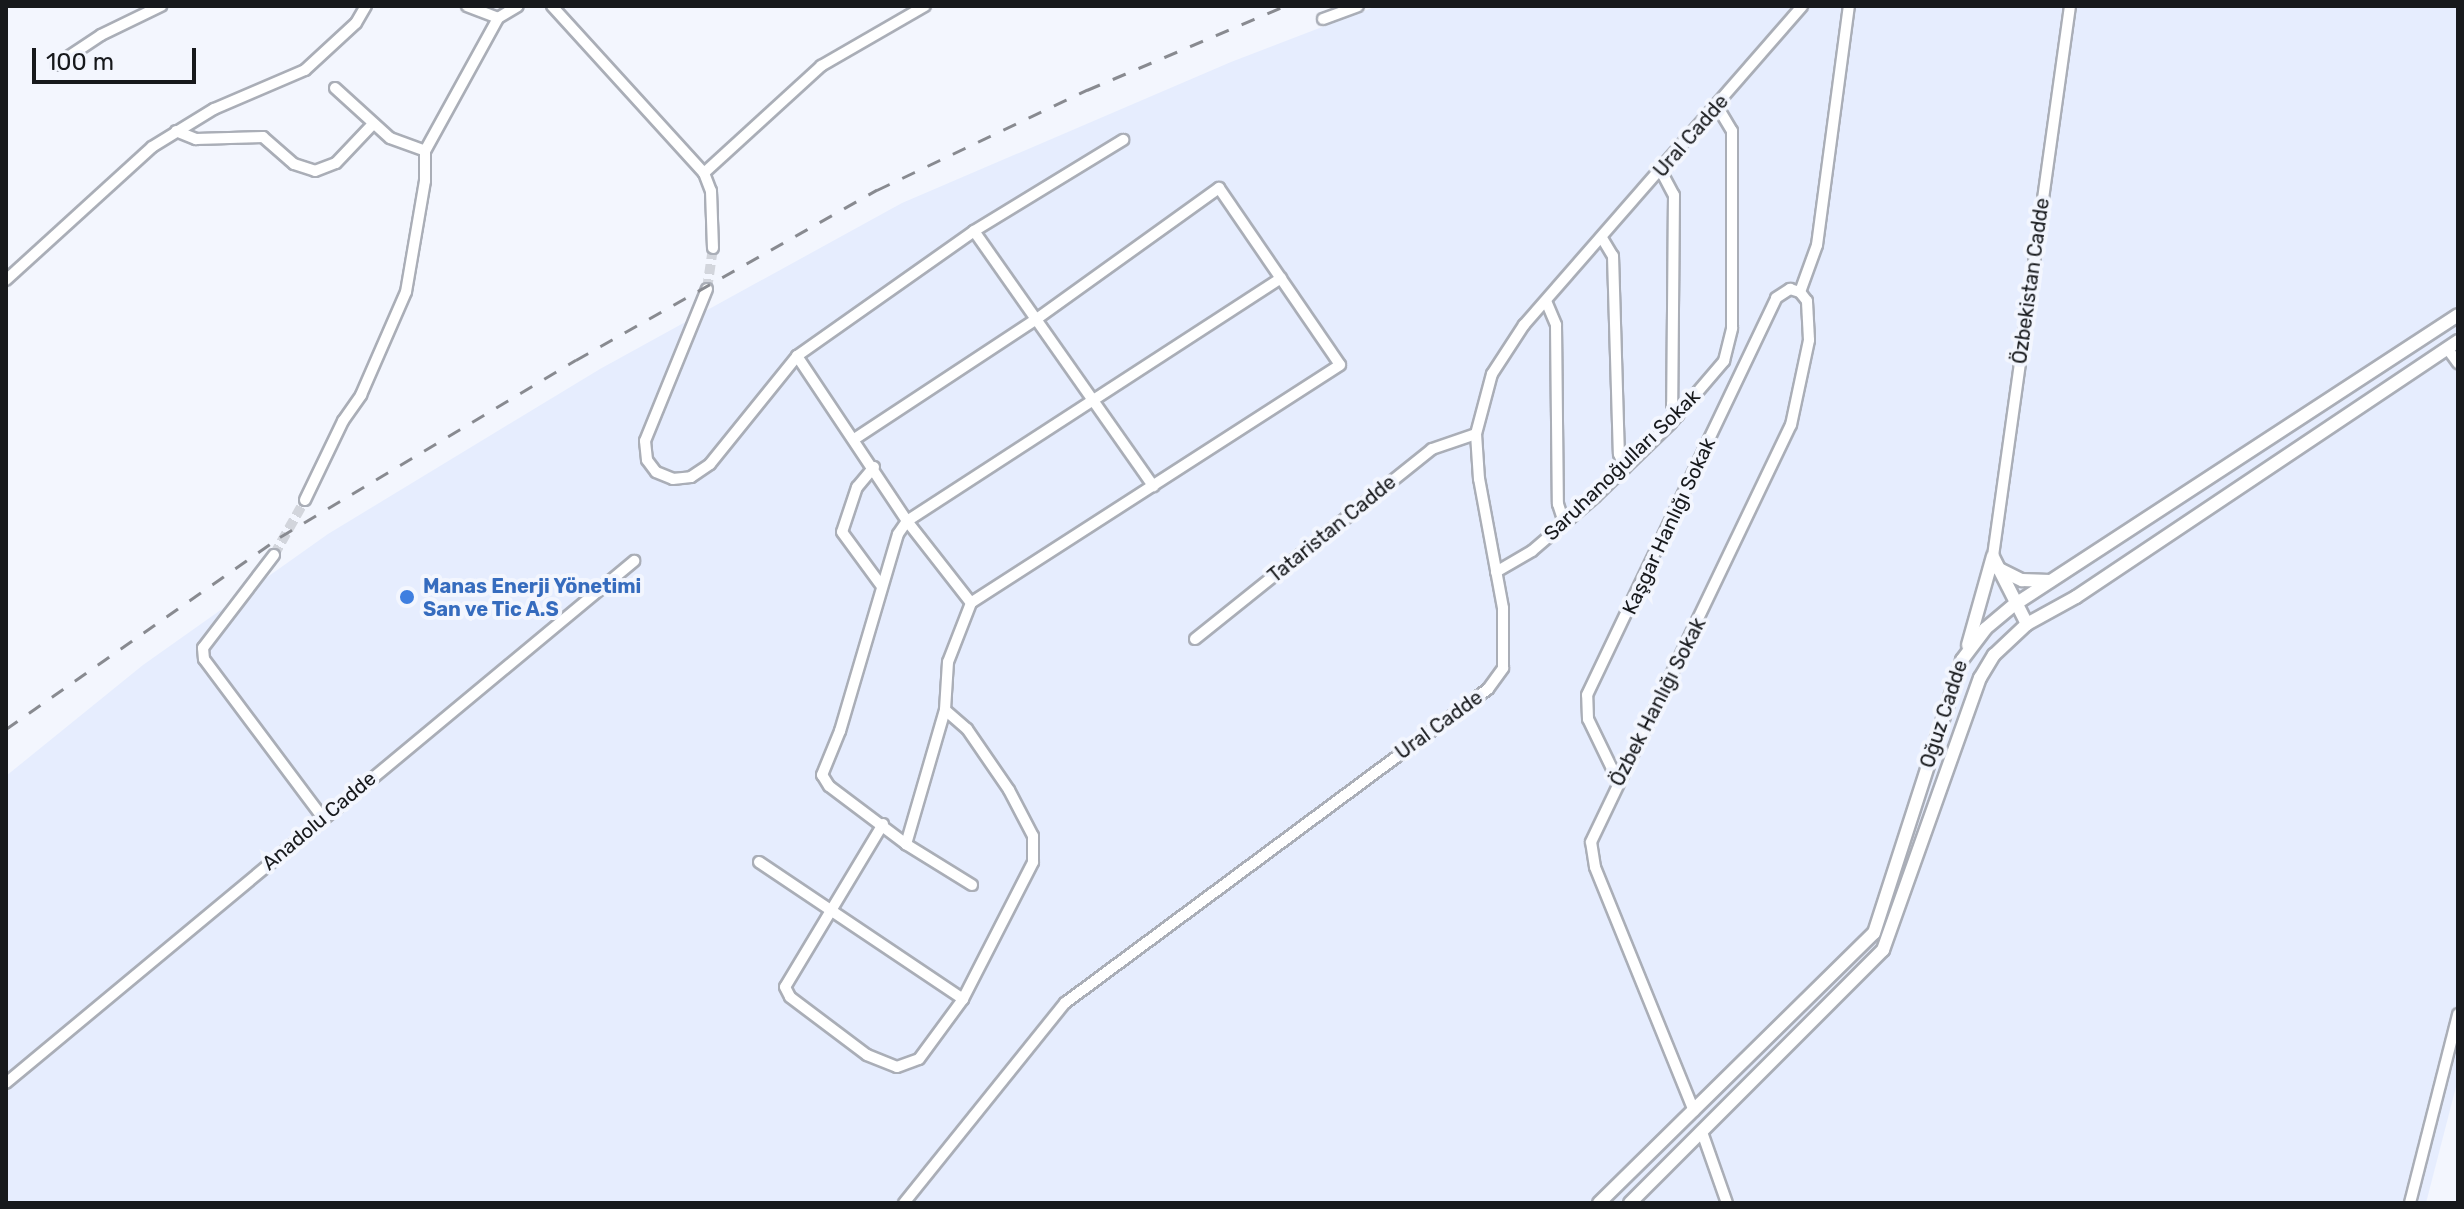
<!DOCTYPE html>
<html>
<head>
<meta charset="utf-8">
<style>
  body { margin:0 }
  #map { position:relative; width:2464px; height:1209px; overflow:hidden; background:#f3f6fe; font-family:Rubik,sans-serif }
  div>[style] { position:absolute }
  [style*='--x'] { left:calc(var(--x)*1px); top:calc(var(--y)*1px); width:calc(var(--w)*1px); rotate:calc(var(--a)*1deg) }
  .built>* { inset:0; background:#e6edfe }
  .minor-tunnel>* { height:10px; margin-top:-5px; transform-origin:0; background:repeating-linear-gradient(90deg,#d2d5dc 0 10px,transparent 0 15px) }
  .roads { filter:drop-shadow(2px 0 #aaaeb7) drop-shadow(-2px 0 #aaaeb7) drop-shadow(0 2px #aaaeb7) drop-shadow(0 -2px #aaaeb7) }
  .minor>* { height:10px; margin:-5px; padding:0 5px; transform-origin:5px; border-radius:5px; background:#fff }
  .tertiary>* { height:12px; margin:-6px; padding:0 6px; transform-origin:6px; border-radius:6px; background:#fff }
  .rail>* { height:3px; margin-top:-1.5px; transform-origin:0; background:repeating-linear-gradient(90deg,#888a90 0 14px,transparent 0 28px) }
  .dots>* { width:22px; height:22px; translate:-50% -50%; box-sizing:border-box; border:4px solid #f3f6fe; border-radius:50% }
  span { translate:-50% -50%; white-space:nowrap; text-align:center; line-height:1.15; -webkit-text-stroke:8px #f3f6fe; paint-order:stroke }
  .street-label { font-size:20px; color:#17191c }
  .shop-label { font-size:20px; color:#366cbe; font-weight:700 }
  .left { translate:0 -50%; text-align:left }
  .frame { position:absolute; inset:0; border:8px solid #17191c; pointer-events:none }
  .scale { position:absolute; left:32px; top:48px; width:164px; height:36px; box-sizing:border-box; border:4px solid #17191c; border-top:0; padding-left:10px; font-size:24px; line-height:28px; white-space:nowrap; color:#17191c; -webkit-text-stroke:6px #f3f6fe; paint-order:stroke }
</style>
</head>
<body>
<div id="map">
  <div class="built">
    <i style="clip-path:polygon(1377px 6px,2458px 6px,2458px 1079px,2426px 1203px,6px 1203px,6px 776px,143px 665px,328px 534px,600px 369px,902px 203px,1231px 62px)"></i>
  </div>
  <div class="minor-tunnel">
    <i style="--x:707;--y:289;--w:41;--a:-81.7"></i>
    <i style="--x:274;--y:555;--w:63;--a:-60.6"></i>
  </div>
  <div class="roads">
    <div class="minor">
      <i style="--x:467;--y:6;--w:33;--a:21"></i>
      <i style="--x:552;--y:6;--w:226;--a:47.7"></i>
      <i style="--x:704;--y:173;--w:19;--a:69"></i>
      <i style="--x:711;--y:191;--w:57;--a:88"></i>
      <i style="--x:1323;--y:19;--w:37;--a:-20"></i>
      <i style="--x:56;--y:65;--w:54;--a:-33.7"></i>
      <i style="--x:101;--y:35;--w:67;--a:-25.8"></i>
      <i style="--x:335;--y:88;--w:74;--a:42.3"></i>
      <i style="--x:390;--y:138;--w:37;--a:20"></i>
      <i style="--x:176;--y:131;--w:22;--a:22"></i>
      <i style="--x:196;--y:139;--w:67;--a:-1.7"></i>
      <i style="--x:263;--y:137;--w:41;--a:41.1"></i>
      <i style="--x:294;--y:164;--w:22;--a:18"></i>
      <i style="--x:315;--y:171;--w:22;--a:-21"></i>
      <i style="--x:336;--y:163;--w:52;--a:-46.5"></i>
      <i style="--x:1661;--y:171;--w:27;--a:62"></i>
      <i style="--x:1674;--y:195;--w:209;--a:90.5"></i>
      <i style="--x:1672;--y:404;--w:13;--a:63"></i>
      <i style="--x:704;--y:173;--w:159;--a:-42.4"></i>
      <i style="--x:821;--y:66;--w:120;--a:-30"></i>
      <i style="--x:974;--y:231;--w:312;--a:54.9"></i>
      <i style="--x:1602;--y:238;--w:21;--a:59"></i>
      <i style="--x:1613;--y:256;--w:198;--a:88.3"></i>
      <i style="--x:1619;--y:454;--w:15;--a:67"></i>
      <i style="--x:6;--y:280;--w:197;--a:-42.3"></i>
      <i style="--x:152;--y:147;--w:73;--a:-31.5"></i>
      <i style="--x:214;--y:109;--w:99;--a:-23.2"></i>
      <i style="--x:305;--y:70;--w:69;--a:-42.7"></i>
      <i style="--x:356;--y:23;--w:20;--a:-60"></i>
      <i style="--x:707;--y:289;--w:164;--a:112.2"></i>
      <i style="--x:645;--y:441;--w:19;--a:84"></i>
      <i style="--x:647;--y:460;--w:15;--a:53"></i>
      <i style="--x:656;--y:472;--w:18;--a:22"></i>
      <i style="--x:673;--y:479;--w:18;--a:-6"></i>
      <i style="--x:691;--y:477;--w:23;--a:-34"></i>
      <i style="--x:710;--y:464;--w:139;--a:-51.1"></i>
      <i style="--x:797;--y:356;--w:217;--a:-35.2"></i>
      <i style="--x:974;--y:231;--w:175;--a:-31.4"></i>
      <i style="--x:1800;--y:292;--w:50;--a:-70.1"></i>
      <i style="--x:1817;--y:245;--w:241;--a:-82.4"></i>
      <i style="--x:1546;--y:301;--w:26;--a:67"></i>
      <i style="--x:1556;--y:325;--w:179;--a:89.4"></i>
      <i style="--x:1558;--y:504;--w:20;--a:72"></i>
      <i style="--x:2447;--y:348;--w:19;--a:54"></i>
      <i style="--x:797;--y:356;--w:198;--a:56.3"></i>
      <i style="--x:907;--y:521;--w:104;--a:52"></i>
      <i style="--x:856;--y:438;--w:218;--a:-33.4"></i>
      <i style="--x:1038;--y:318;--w:223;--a:-35.7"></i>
      <i style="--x:1219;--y:188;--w:214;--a:55.6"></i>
      <i style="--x:1340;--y:365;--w:439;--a:147.2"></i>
      <i style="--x:971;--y:603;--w:63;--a:111.3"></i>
      <i style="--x:948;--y:662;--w:48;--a:93.6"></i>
      <i style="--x:945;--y:710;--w:140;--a:106.2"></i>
      <i style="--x:874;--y:467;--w:26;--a:130"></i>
      <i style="--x:857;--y:487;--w:47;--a:108.4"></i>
      <i style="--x:842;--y:532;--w:66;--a:53.7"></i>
      <i style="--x:305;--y:500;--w:88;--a:-64.3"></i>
      <i style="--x:343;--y:421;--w:32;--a:-55"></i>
      <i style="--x:361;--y:395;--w:112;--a:-66.4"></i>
      <i style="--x:406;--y:292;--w:113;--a:-80.3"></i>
      <i style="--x:425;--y:181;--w:30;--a:-90"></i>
      <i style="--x:425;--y:151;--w:152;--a:-61.2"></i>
      <i style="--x:498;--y:18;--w:23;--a:-31"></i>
      <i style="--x:274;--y:555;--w:117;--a:127.4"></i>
      <i style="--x:203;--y:648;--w:11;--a:85"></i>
      <i style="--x:204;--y:659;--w:199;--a:53.2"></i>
      <i style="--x:1993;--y:556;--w:555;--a:-82.03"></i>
      <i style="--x:1496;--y:572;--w:42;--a:-30.3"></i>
      <i style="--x:1532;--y:551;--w:83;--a:-40.6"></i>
      <i style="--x:1595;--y:497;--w:106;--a:-44.2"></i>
      <i style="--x:1671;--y:423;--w:82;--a:-49.5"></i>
      <i style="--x:1724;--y:361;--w:34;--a:-76"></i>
      <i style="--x:1732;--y:328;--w:197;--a:-90"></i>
      <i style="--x:1732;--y:131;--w:29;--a:-121"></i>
      <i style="--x:1195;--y:639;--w:304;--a:-38.7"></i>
      <i style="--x:1432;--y:449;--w:46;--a:-18.8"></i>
      <i style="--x:1618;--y:781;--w:69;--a:-115.8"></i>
      <i style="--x:1588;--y:719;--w:24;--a:-92"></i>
      <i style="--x:1587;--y:695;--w:440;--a:-64.5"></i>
      <i style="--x:1776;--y:298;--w:17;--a:-33"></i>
      <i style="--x:1790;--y:289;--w:10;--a:17"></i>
      <i style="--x:883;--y:824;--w:190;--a:121"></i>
      <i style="--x:785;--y:987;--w:11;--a:63"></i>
      <i style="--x:790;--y:997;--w:96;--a:37"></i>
      <i style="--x:867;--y:1055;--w:32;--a:22"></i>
      <i style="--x:897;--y:1067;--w:23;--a:-20"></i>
      <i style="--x:919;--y:1059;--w:74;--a:-53.7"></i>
      <i style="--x:963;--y:999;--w:154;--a:-62.9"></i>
      <i style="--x:1033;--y:862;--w:26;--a:-90"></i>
      <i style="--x:1033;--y:836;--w:52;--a:-117.6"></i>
      <i style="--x:1009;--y:790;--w:74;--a:-124.5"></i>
      <i style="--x:967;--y:729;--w:29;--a:-139"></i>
      <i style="--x:759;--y:862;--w:246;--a:33.9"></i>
      <i style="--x:972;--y:885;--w:78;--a:-148.2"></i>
      <i style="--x:906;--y:844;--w:96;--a:-143"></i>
      <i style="--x:829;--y:786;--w:13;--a:-122"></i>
      <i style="--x:822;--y:775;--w:48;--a:-67.8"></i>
      <i style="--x:840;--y:731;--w:205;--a:-73.6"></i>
      <i style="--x:898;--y:534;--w:16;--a:-55"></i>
      <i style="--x:907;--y:521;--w:446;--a:-33"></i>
      <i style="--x:6;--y:1083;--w:817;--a:-39.73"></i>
      <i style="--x:1694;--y:1111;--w:263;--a:-112.1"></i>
      <i style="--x:1595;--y:867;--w:25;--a:-99"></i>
      <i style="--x:1591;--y:842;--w:462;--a:-64.4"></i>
      <i style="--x:1791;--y:425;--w:87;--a:-78"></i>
      <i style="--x:1809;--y:340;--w:39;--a:-93"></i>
      <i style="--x:1807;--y:301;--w:11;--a:-128"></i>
      <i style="--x:1703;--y:1135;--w:72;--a:70.6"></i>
      <i style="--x:904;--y:1203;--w:257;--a:-51.2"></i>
      <i style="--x:1065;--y:1003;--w:527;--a:-36.59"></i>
      <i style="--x:1488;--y:689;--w:26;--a:-54"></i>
      <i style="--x:1503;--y:668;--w:60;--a:-90"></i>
      <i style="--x:1503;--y:608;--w:131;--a:-100.5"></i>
      <i style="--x:1479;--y:479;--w:45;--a:-93.8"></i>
      <i style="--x:1476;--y:434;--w:62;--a:-75.1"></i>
      <i style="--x:1492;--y:374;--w:59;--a:-56.9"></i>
      <i style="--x:1524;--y:325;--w:423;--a:-48.9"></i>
      <i style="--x:2410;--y:1203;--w:195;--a:-75.7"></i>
    </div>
    <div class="tertiary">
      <i style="--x:1994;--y:559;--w:73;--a:63.1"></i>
      <i style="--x:1997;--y:568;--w:28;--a:26"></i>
      <i style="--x:2022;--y:580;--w:28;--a:2"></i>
      <i style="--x:1968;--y:645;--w:92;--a:-74.3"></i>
      <i style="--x:1599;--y:1203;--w:385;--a:-44.5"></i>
      <i style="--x:1874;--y:933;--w:287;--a:-72.1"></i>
      <i style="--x:1962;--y:660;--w:39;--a:-53"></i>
      <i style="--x:1985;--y:629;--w:38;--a:-40"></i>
      <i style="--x:2014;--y:605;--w:530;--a:-33.15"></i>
      <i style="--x:1630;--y:1203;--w:358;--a:-45"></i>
      <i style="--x:1883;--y:950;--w:289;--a:-70.4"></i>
      <i style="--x:1980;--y:678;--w:27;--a:-59"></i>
      <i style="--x:1994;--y:655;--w:45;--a:-43.2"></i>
      <i style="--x:2027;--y:624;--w:56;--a:-28.9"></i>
      <i style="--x:2076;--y:597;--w:460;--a:-33.8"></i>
    </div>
  </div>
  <div class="rail">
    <i style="--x:6;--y:729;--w:335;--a:-35"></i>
    <i style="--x:280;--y:537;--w:345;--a:-30.9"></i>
    <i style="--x:576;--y:360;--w:346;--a:-29.5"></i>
    <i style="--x:877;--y:190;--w:233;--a:-25.5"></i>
    <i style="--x:1087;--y:90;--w:215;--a:-23"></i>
  </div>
  <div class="dots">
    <i style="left:407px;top:597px;background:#3f7fe0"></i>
  </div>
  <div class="street-label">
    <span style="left:1691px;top:136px;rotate:-49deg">Ural Cadde</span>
    <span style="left:2031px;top:281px;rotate:-82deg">Özbekistan Cadde</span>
    <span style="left:1622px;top:465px;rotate:-44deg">Saruhanoğulları Sokak</span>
    <span style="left:1669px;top:526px;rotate:-65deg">Kaşgar Hanlığı Sokak</span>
    <span style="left:1332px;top:529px;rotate:-39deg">Tataristan Cadde</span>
    <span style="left:1658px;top:702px;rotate:-63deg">Özbek Hanlığı Sokak</span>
    <span style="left:1944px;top:714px;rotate:-72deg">Oğuz Cadde</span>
    <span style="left:1439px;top:725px;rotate:-36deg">Ural Cadde</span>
    <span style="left:319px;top:821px;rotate:-40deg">Anadolu Cadde</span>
  </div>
  <div class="shop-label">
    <span class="left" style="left:423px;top:598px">Manas Enerji Yönetimi<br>San ve Tic A.S</span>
  </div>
  <div class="frame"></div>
  <div class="scale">100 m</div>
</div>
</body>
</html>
